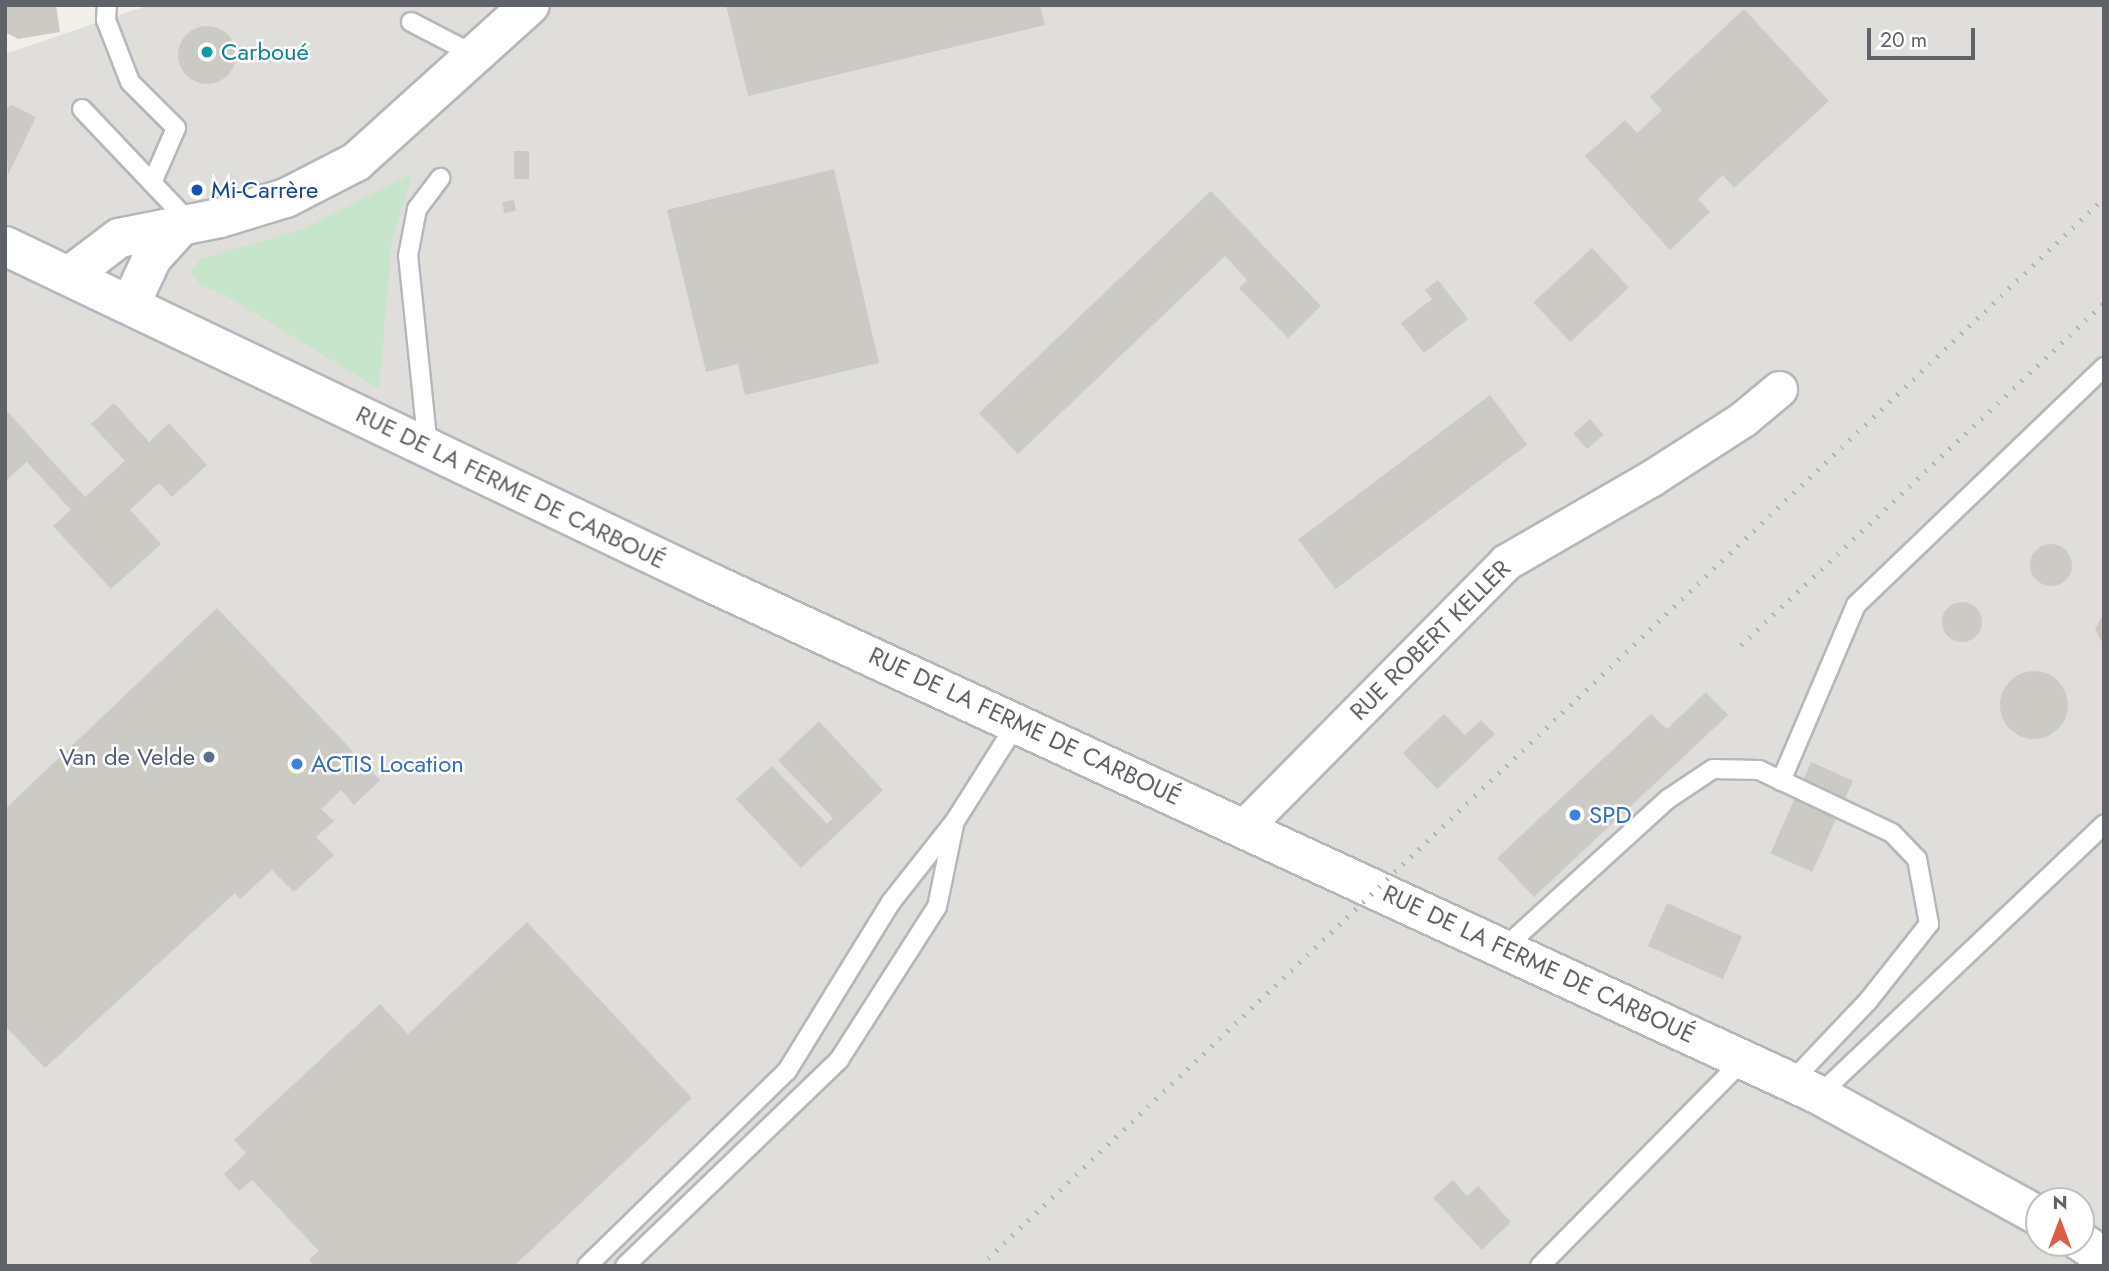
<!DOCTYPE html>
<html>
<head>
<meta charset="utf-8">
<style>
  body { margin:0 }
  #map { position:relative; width:2109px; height:1271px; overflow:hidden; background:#f0efe8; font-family:Jost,sans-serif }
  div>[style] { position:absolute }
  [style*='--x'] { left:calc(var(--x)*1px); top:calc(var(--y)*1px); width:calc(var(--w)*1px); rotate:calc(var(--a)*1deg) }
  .industrial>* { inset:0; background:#dfdeda }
  .green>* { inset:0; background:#c7e5ca }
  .building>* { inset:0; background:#cccac5; transform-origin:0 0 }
  .round { border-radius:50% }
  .roads { filter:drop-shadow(2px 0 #b5b7bb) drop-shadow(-2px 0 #b5b7bb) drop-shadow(0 2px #b5b7bb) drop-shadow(0 -2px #b5b7bb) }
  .service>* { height:18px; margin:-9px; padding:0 9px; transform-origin:9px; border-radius:9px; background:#fff }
  .minor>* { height:35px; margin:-17.5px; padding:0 17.5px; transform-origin:17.5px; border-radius:17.5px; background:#fff }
  .tertiary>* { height:38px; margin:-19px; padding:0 19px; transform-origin:19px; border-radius:19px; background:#fff }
  .rail>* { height:5px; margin-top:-2.5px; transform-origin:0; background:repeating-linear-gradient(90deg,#b6b6b7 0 2px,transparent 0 11px) }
  .dots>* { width:19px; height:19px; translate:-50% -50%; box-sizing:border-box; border:4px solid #fff; border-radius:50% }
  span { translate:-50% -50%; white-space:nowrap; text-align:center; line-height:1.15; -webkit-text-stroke:5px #fff; paint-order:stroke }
  .culture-label { font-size:24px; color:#0d838f }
  .left { translate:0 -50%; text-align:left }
  .transit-label { font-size:24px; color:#164399 }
  .street-label { font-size:24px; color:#5f6267 }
  .service-label { font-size:24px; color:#4e5e75 }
  .right { translate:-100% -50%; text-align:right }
  .shop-label { font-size:24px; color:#366cbe }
  .frame { position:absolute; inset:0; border:7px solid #5f6267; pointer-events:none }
  .north { position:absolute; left:2025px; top:1187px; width:70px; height:70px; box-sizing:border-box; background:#fff; border:2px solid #bfc0c2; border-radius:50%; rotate:0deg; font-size:19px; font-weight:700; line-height:28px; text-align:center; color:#5f6267 }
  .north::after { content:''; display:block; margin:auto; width:24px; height:32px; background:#db5e44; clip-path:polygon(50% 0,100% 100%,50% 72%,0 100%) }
  .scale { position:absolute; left:1867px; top:28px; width:108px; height:32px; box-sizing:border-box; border:4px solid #5f6267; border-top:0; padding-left:9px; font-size:21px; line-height:24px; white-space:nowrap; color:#5f6267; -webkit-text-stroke:5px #fff; paint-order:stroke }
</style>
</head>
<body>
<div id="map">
  <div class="industrial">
    <i style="clip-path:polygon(evenodd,149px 5px,2104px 5px,2104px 1266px,5px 1266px,5px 54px,149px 5px,2039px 1201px,2081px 1201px,2081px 1243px,2039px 1243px,2039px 1201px)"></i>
  </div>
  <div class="green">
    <i style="clip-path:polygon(412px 174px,392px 241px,379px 389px,225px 295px,200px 285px,191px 271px,200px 259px,301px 230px)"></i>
  </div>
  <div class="building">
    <i style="clip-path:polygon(5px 5px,56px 5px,60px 32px,18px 39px,5px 32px)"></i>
    <i style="clip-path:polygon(726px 5px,1040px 5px,1045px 25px,748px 96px)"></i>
    <i style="clip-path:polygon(1744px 9px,1829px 101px,1734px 188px,1723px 175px,1698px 199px,1710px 212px,1670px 250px,1585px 156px,1625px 120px,1637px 133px,1662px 110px,1650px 97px)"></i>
    <i class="round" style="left:178px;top:26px;width:58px;height:58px"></i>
    <i style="clip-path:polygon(12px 105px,36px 117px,8px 175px,5px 110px)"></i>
    <i style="left:514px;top:151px;width:15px;height:28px"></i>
    <i style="clip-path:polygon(834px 169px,879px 363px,745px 395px,738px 364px,706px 372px,667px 210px)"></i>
    <i style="clip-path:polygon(1211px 191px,1321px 306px,1288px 338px,1239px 288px,1247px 280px,1225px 256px,1018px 454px,979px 413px)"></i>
    <i style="left:514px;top:200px;width:11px;height:12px;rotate:80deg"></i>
    <i style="left:1592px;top:248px;width:54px;height:80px;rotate:47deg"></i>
    <i style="clip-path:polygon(1438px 280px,1468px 319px,1424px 353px,1401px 323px,1432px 299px,1425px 290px)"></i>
    <i style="left:1490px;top:395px;width:62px;height:240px;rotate:53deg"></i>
    <i style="clip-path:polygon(114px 403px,149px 442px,169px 423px,207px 465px,172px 497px,159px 483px,130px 510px,161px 544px,111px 589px,53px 526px,71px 510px,27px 462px,5px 481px,5px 409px,85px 497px,125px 461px,91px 424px)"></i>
    <i style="left:1590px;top:419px;width:21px;height:22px;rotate:49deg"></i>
    <i class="round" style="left:2030px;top:544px;width:42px;height:42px"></i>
    <i class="round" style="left:1942px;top:602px;width:40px;height:40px"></i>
    <i style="clip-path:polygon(217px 608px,380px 780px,354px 805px,341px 790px,321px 809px,334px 821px,316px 837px,334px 855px,294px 892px,272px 870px,240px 899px,235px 893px,45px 1068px,5px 1026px,5px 809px)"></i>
    <i style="clip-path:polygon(2104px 613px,2104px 646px,2095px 629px)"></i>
    <i class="round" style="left:2000px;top:671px;width:68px;height:68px"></i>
    <i style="clip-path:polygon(1706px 692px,1728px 715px,1534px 897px,1497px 858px,1651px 714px,1667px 729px)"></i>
    <i style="clip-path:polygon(1444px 714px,1465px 735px,1481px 720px,1495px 734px,1437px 789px,1403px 753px)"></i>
    <i style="clip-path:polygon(819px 721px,883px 790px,801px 868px,736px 799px,772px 766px,827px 824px,833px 818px,778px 760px)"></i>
    <i style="left:1811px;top:762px;width:46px;height:100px;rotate:24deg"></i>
    <i style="left:1667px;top:903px;width:82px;height:47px;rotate:24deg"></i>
    <i style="clip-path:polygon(527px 922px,692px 1098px,514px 1266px,314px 1266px,309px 1260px,319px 1251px,252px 1180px,239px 1191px,224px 1174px,246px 1153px,234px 1140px,380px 1004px,408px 1034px)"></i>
    <i style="clip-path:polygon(1453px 1180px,1467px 1196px,1478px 1186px,1511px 1222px,1482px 1250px,1433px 1198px)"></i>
  </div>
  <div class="roads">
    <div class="service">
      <i style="--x:107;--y:5;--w:15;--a:94"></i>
      <i style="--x:106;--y:20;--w:66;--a:68.8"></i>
      <i style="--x:130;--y:82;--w:65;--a:45"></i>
      <i style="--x:176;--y:128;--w:60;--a:113.6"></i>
      <i style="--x:411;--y:22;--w:72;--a:27.3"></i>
      <i style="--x:82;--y:109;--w:157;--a:46.5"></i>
      <i style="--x:428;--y:448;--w:193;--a:-95.9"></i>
      <i style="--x:408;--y:256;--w:48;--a:-79.2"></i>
      <i style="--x:417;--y:209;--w:39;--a:-53"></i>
      <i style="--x:1781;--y:781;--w:191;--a:-66.9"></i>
      <i style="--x:1856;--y:605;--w:344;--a:-43.8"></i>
      <i style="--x:1504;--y:948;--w:222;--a:-42.3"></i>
      <i style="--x:1668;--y:799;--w:54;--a:-33.7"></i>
      <i style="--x:1713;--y:769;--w:46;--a:1.2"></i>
      <i style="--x:1759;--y:770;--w:147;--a:25.3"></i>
      <i style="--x:1892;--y:833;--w:36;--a:46"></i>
      <i style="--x:1917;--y:859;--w:66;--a:79.5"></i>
      <i style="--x:1929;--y:924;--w:98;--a:128.4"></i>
      <i style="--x:1868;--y:1001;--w:112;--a:133.5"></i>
      <i style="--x:1819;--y:1095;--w:393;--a:-43.5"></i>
      <i style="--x:587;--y:1266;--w:279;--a:-44.3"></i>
      <i style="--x:787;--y:1071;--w:198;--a:-58.4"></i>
      <i style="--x:891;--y:902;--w:103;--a:-51.7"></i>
      <i style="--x:955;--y:821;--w:116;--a:-57.7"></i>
      <i style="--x:625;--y:1266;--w:297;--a:-43.9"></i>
      <i style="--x:839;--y:1060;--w:182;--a:-57.4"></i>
      <i style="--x:937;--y:907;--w:84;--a:-78.3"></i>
      <i style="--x:1540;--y:1266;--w:289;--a:-45.4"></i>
    </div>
    <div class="minor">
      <i style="--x:1244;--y:827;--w:373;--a:-45.3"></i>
      <i style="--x:1506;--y:562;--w:166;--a:-30"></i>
      <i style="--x:1650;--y:479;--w:111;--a:-32.8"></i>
      <i style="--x:1743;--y:419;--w:47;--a:-39.8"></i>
    </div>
    <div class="tertiary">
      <i style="--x:5;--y:246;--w:780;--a:25.51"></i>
      <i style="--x:709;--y:582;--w:1223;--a:24.8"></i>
      <i style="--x:1819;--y:1095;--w:251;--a:28.8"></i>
      <i style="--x:69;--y:276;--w:63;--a:-37.2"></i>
      <i style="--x:119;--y:238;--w:103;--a:-11.2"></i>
      <i style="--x:220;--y:218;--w:69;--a:-16.9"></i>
      <i style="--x:286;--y:198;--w:79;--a:-27.2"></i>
      <i style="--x:356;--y:162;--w:234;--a:-42.1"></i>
      <i style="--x:130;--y:305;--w:52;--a:-64.9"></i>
      <i style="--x:152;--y:258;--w:45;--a:-47.7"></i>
      <i style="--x:2081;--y:1242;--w:27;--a:33"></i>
    </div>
  </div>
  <div class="rail">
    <i style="--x:1741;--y:645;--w:499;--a:-43.3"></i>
    <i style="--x:980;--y:1266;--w:1550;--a:-43.54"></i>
  </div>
  <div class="dots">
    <i style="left:207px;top:52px;background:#0f9aa8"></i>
    <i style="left:197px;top:190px;background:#1a4fb4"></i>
    <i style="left:209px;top:757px;background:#5c6f8a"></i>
    <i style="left:297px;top:764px;background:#3f7fe0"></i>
    <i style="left:1575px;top:815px;background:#3f7fe0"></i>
  </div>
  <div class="culture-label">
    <span class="left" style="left:221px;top:52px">Carboué</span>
  </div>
  <div class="transit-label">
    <span class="left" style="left:211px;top:190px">Mi-Carrère</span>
  </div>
  <div class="street-label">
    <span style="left:511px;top:487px;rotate:26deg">RUE DE LA FERME DE CARBOUÉ</span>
    <span style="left:1430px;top:640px;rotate:-45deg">RUE ROBERT KELLER</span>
    <span style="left:1025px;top:726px;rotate:25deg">RUE DE LA FERME DE CARBOUÉ</span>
    <span style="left:1539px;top:964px;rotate:25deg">RUE DE LA FERME DE CARBOUÉ</span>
  </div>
  <div class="service-label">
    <span class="right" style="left:195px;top:757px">Van de Velde</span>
  </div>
  <div class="shop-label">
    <span class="left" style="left:311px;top:764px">ACTIS Location</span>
    <span class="left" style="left:1589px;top:815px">SPD</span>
  </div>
  <div class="frame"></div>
  <div class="north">N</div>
  <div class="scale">20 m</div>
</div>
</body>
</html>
